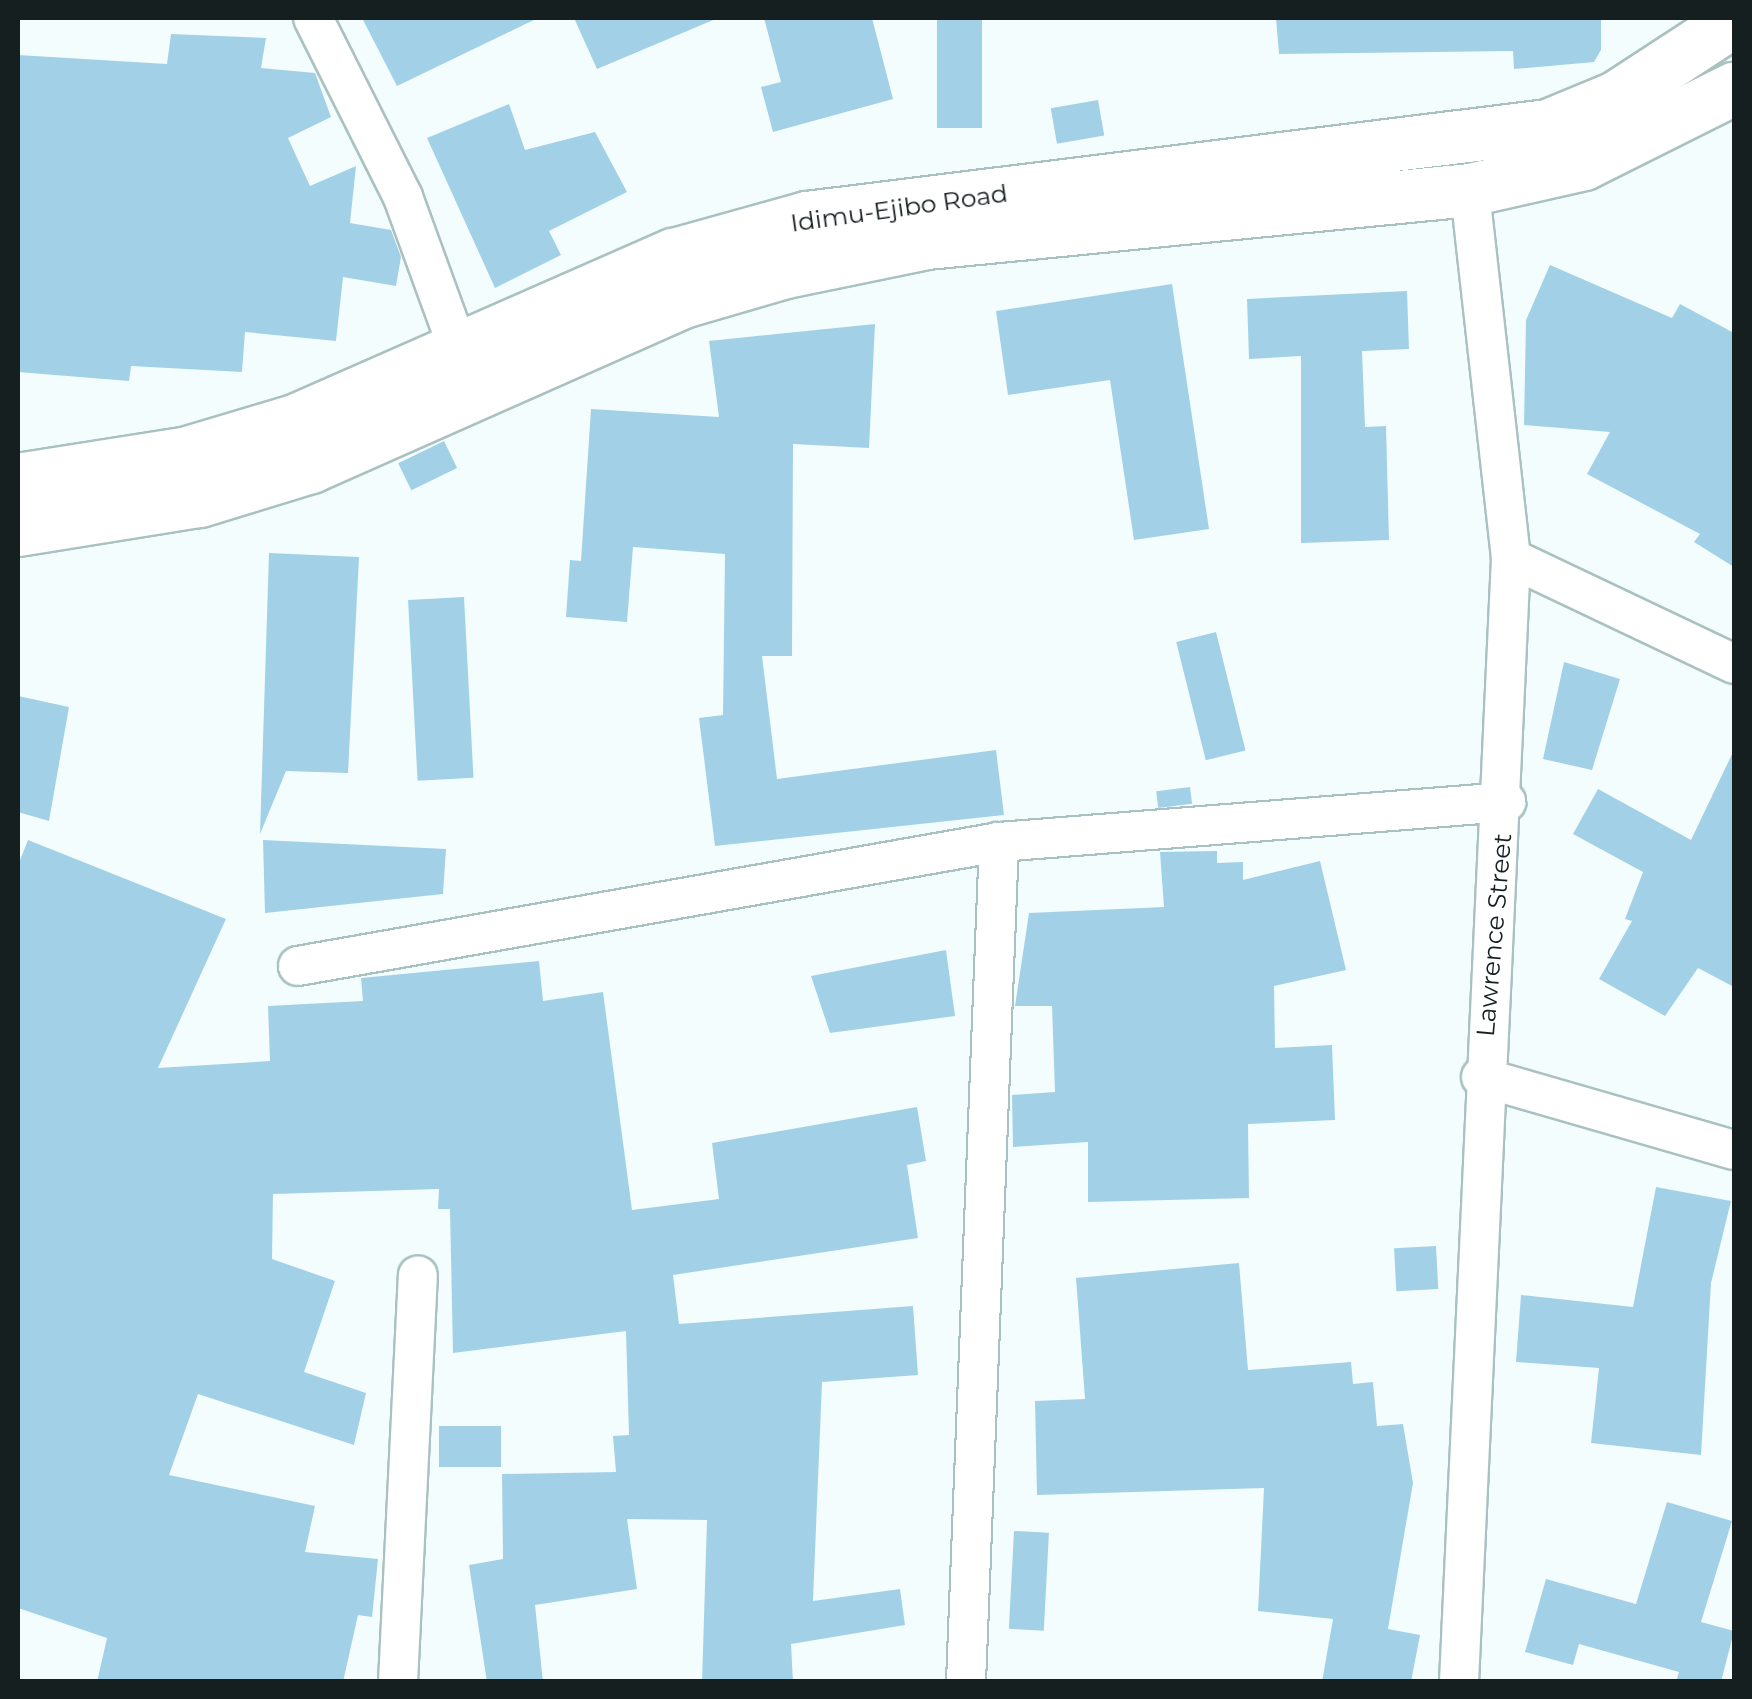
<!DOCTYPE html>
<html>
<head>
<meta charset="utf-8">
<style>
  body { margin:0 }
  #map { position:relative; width:1752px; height:1699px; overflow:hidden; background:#f4fdfe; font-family:Montserrat,sans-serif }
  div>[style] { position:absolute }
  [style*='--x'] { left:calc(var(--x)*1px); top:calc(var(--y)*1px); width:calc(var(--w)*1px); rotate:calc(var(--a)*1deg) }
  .building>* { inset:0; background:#a2d1e7; transform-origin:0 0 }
  .roads { filter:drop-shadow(2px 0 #a9c1c1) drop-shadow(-2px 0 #a9c1c1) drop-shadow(0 2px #a9c1c1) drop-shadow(0 -2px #a9c1c1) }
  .street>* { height:38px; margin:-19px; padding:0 19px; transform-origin:19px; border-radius:19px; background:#fff }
  .secondary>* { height:52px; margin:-26px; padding:0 26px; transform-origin:26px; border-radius:26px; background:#fff }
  span { translate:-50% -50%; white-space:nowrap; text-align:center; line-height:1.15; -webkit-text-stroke:8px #fff; paint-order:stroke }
  .street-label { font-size:25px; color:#161f20 }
  .frame { position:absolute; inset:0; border:20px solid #161f20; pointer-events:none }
</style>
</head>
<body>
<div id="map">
  <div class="building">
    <i style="clip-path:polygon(362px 18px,538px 18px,397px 86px)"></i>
    <i style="clip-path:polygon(574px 18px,718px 18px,597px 69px)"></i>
    <i style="clip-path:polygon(764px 18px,872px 18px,893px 99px,773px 132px,761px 87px,781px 82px)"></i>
    <i style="left:937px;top:18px;width:45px;height:110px"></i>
    <i style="clip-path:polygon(1276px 18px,1601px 18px,1601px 50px,1594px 62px,1514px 69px,1513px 51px,1279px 54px)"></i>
    <i style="clip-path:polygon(171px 34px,266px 38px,261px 68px,315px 73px,331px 117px,288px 138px,310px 186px,356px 166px,350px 223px,391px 230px,401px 257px,396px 286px,343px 277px,336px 341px,245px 332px,242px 372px,131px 366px,129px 381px,18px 372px,18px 55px,167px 64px)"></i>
    <i style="left:1098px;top:100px;width:36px;height:48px;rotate:80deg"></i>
    <i style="clip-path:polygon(509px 104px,525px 150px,595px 132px,627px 192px,549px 231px,561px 255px,495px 288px,427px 138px)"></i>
    <i style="clip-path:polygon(1550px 265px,1672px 318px,1680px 304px,1734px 333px,1734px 567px,1694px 542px,1700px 534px,1587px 474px,1610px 432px,1524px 425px,1526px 320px)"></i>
    <i style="clip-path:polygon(1172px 284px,1209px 529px,1134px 540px,1110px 380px,1008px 395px,996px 311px)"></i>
    <i style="clip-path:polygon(1407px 291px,1409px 349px,1362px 351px,1365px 427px,1386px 426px,1389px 540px,1301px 543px,1301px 356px,1249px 359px,1247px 299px)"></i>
    <i style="clip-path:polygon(875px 324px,869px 448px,793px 444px,792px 656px,762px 656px,777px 779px,996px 750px,1004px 815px,715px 846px,699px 718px,723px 715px,725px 554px,633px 547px,627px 622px,566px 617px,570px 560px,581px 561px,591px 409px,719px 417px,709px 341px)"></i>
    <i style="left:444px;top:441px;width:30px;height:51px;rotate:64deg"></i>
    <i style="clip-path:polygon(269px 553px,359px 557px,348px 773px,286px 771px,260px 834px)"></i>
    <i style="left:464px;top:597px;width:181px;height:56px;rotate:87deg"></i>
    <i style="left:1216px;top:632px;width:122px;height:41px;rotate:76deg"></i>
    <i style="clip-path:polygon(1564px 662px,1620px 679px,1592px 770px,1543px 759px)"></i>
    <i style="clip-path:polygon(18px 696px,69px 707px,49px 821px,18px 812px)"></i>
    <i style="clip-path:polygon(1734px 750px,1734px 987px,1698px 968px,1665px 1016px,1599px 979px,1632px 921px,1625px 919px,1643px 872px,1573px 834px,1598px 789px,1691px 840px)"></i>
    <i style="left:1190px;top:787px;width:17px;height:34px;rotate:83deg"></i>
    <i style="clip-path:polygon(28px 840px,226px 919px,158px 1068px,270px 1061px,268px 1006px,363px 1001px,361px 978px,539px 961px,543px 1001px,603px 992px,632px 1210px,719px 1199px,712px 1143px,917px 1107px,926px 1161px,907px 1165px,918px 1238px,673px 1275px,679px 1324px,913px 1306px,918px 1375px,822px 1382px,813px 1601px,900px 1589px,905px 1625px,791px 1644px,793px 1682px,702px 1682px,707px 1520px,627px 1519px,637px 1589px,535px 1605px,543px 1682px,487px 1682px,469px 1565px,503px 1559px,502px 1474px,616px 1472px,613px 1436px,629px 1435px,626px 1331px,453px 1353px,450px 1209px,438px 1209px,439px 1189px,273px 1194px,272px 1259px,335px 1281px,304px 1372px,366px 1393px,354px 1445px,198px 1394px,169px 1475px,315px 1506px,305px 1552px,378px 1559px,372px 1617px,358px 1615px,343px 1682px,97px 1682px,107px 1638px,18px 1608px,18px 865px)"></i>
    <i style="clip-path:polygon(263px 840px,446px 849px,443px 894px,265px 913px)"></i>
    <i style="clip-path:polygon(1217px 851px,1217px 863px,1243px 862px,1243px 880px,1320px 861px,1346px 970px,1274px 986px,1275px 1048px,1332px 1045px,1335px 1120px,1248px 1124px,1249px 1198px,1088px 1202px,1088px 1142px,1013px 1147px,1012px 1095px,1055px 1092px,1052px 1006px,1015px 1006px,1029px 913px,1164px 907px,1160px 852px)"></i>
    <i style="clip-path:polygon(946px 950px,955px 1016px,830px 1033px,811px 976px)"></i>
    <i style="clip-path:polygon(1656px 1187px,1731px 1201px,1711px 1283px,1701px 1455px,1591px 1443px,1599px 1368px,1516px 1362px,1521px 1295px,1633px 1307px)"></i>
    <i style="left:1436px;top:1246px;width:43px;height:42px;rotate:87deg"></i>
    <i style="clip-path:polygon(1239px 1263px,1248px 1370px,1351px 1362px,1353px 1384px,1373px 1382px,1377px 1426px,1403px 1424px,1413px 1483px,1388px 1629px,1420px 1635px,1411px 1682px,1322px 1682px,1333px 1619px,1258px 1611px,1264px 1488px,1037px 1495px,1035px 1401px,1085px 1399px,1076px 1278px)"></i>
    <i style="left:501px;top:1426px;width:41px;height:62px;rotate:90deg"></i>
    <i style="clip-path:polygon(1667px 1502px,1732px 1521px,1701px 1622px,1734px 1631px,1721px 1682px,1676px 1682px,1679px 1672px,1579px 1644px,1573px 1665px,1525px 1652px,1546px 1579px,1636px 1604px)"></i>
    <i style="left:1014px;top:1531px;width:35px;height:98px;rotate:3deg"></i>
  </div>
  <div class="roads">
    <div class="street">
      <i style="--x:313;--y:18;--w:200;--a:63.3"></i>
      <i style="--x:403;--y:197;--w:161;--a:70"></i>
      <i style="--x:1511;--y:558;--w:247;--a:25.4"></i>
      <i style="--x:298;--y:966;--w:712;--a:-10.03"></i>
      <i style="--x:999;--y:842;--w:509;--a:-4.51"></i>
      <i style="--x:1481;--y:1077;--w:263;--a:16.1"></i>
      <i style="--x:398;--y:1682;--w:407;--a:-87.2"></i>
      <i style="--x:966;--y:1682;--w:841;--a:-87.75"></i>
      <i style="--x:1459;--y:1682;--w:1125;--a:-87.35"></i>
      <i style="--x:1511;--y:558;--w:370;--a:-96.4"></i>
    </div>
    <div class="secondary">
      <i style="--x:18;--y:480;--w:172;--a:-9"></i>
      <i style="--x:188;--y:453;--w:112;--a:-16.7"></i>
      <i style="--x:295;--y:421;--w:414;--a:-23.7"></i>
      <i style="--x:674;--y:255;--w:138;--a:-15.5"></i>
      <i style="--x:807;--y:218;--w:747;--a:-7.08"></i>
      <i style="--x:1548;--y:126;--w:74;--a:-22.4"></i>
      <i style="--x:1616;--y:98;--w:141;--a:-33.1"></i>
      <i style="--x:18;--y:530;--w:184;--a:-9.1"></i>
      <i style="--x:200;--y:501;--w:116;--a:-17"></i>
      <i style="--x:311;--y:467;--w:407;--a:-23.9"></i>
      <i style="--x:683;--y:302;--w:107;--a:-16.2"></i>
      <i style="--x:786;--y:272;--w:144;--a:-11.6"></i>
      <i style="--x:927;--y:243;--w:546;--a:-5.57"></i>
      <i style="--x:1470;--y:190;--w:117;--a:-12.8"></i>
      <i style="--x:1584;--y:164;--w:168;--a:-26.6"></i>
    </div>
  </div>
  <div class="street-label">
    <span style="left:899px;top:208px;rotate:-8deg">Idimu-Ejibo Road</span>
    <span style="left:1494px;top:935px;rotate:-85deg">Lawrence Street</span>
  </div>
  <div class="frame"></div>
</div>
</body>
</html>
